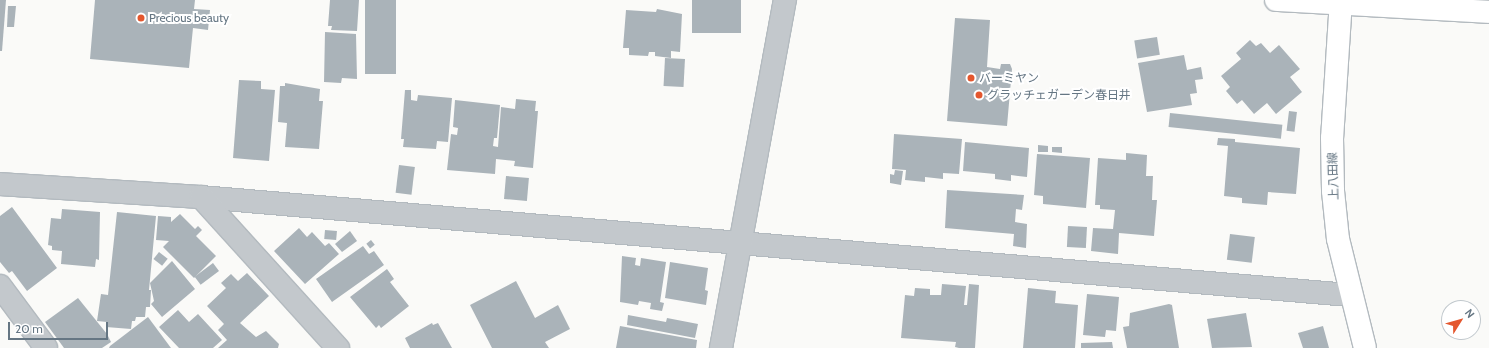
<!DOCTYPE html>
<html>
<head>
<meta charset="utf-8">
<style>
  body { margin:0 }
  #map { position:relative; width:1489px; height:348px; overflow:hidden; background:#fafaf8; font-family:Cabin,"Noto Sans JP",sans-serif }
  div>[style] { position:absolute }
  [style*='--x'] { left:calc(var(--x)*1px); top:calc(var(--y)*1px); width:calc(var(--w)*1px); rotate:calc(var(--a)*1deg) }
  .building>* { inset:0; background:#aab3b9; transform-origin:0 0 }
  .roads { filter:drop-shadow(1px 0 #b3babf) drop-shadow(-1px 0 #b3babf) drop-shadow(0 1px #b3babf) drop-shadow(0 -1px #b3babf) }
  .street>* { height:22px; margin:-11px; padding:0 11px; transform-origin:11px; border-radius:11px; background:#c3c8cc }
  .secondary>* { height:22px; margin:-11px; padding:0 11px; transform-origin:11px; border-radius:11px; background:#fff }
  .dots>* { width:11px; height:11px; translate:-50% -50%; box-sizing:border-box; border:2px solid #fff; border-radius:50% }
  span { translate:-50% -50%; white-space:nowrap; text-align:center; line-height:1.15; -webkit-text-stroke:4px #fff; paint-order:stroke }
  .poi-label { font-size:12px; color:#657683 }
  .left { translate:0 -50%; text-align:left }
  .street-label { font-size:12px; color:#657683 }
  .north { position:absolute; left:1441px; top:300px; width:40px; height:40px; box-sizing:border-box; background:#fff; border:1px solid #c1c8cd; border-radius:50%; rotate:53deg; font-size:11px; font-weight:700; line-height:16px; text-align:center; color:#657683 }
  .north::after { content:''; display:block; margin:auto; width:14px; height:18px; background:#e4572e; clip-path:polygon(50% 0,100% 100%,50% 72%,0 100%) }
  .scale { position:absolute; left:8px; top:322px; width:100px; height:18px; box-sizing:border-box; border:2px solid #657683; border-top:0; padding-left:5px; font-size:12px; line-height:14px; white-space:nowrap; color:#657683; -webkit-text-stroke:3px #fff; paint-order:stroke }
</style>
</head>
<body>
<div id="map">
  <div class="building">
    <i style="clip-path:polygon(0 0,6px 0,2px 51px,0 51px)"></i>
    <i style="clip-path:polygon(95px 0,195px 0,194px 9px,210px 10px,208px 30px,193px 28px,189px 68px,90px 59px)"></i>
    <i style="clip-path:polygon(330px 0,359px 0,357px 31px,331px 30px,332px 26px,328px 26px)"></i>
    <i style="left:365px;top:0;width:31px;height:74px"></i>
    <i style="left:692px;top:0;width:49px;height:33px"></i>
    <i style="clip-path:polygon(8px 6px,16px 6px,14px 27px,7px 27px)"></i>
    <i style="clip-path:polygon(657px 9px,682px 14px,680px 52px,671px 51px,671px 58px,655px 56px,655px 52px,649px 52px,648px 56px,629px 55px,629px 48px,623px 48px,626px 10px,656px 12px)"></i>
    <i style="clip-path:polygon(955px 18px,990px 20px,987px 67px,1000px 69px,1001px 64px,1010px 64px,1012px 69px,1007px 126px,947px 121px)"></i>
    <i style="clip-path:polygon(325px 32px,356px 34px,357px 79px,342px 78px,341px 83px,324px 82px)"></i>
    <i style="left:1157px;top:37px;width:18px;height:23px;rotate:81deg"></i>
    <i style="clip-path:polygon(1250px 40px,1256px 46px,1261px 43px,1270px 53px,1279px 45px,1300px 69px,1290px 77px,1302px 92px,1276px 114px,1267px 103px,1254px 114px,1242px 100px,1237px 104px,1226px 91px,1230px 87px,1221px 76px,1241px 59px,1236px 53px)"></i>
    <i style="clip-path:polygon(1184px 55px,1187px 70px,1201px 67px,1203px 79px,1195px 80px,1197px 93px,1190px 94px,1192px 105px,1147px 112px,1138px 63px)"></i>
    <i style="left:665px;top:58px;width:20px;height:28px;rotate:3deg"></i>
    <i style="clip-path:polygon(239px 80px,261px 81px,261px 89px,275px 90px,269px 161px,233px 158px)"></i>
    <i style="clip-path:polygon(285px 83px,320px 89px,319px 101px,323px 101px,319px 149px,285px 147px,287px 123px,278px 122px,280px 86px,285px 86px)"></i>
    <i style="clip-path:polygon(405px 90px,411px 90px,411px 100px,417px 101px,418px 95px,452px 98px,448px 142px,437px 141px,436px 149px,403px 147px,404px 139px,401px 139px)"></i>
    <i style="clip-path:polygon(516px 99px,536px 101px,535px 111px,538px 111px,533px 168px,514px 166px,515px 161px,496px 159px,495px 174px,447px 170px,451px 134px,457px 135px,458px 128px,453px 127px,455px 100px,500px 105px,497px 138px,494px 138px,493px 146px,498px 147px,501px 107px,515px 109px)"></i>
    <i style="left:1289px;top:111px;width:8px;height:20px;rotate:7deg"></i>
    <i style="left:1170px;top:113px;width:113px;height:14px;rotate:6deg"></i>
    <i style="clip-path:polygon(894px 134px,962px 139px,959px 174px,943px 173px,943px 179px,925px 177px,925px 182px,905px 180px,906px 170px,892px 169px)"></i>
    <i style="clip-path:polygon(1218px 138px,1235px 139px,1235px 142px,1300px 148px,1296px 194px,1268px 192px,1267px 205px,1242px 203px,1242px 198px,1224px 196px,1228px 146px,1217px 145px)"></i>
    <i style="clip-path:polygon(965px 142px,1029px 148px,1027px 177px,1011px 175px,1011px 181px,995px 179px,995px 174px,963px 171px)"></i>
    <i style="clip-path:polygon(1038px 145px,1048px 146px,1048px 152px,1038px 152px)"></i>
    <i style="clip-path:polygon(1052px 147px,1062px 147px,1062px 153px,1052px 152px)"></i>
    <i style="clip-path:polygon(1126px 153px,1147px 155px,1146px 176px,1153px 176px,1152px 200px,1157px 200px,1154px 236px,1119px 233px,1118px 254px,1091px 251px,1093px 228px,1113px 229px,1115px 210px,1100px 209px,1100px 205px,1095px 205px,1098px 158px,1126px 160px)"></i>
    <i style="clip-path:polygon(1037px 154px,1090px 158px,1086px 208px,1043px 204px,1043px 196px,1034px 195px)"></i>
    <i style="left:399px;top:165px;width:16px;height:28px;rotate:7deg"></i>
    <i style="clip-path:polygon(895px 170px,903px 171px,901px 185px,890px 183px,890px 174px,894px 175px)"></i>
    <i style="left:506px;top:176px;width:23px;height:23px;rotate:5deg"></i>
    <i style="clip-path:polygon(947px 190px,1024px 195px,1022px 210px,1016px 209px,1015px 222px,1027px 224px,1026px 248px,1013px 246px,1014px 234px,945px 228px)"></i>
    <i style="clip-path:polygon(12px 207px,57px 268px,27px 291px,12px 271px,9px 273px,0 262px,0 216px)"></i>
    <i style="clip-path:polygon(62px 209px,100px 212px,99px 260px,96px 259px,95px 267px,61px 264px,62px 251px,52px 250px,52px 246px,48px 245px,51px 218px,61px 219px)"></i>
    <i style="clip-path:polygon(117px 212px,156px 216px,149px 290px,151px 290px,150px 307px,146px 307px,145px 317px,136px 317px,135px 321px,132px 321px,131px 329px,106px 327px,107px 322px,97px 321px,101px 294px,108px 295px)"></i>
    <i style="clip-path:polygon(180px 214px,195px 229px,198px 226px,202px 230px,196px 236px,216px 256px,194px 278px,163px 247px,169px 241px,156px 240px,158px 216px,171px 217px,171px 222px)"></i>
    <i style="left:1068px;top:226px;width:19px;height:21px;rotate:3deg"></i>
    <i style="clip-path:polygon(299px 228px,307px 237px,312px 232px,325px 246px,329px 243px,339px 254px,305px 284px,274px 251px)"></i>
    <i style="left:325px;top:230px;width:12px;height:9px;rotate:5deg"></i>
    <i style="clip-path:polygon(350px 231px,357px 241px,342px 252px,335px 244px)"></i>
    <i style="left:1230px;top:234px;width:25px;height:26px;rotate:7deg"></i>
    <i style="left:371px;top:240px;width:6px;height:6px;rotate:51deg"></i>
    <i style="clip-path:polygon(363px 246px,369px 254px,374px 251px,384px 265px,332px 302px,316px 279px)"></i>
    <i style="left:159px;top:252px;width:11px;height:9px;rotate:38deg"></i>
    <i style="clip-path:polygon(622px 256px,636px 258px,635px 265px,640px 266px,641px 258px,666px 262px,660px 302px,664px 303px,662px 311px,650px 309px,651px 303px,639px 301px,638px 305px,620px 302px)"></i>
    <i style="clip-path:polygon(172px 261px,195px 289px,162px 317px,151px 304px,154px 301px,150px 283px)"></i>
    <i style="clip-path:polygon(670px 262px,708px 268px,705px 290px,708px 291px,706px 305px,665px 298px)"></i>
    <i style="left:213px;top:263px;width:10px;height:23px;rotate:53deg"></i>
    <i style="clip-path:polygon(387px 269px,394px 279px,390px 282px,409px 306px,381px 328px,379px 325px,376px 328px,350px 297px)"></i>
    <i style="clip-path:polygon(247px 273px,269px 296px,240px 323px,256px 337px,266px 331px,279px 344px,278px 348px,218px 348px,227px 340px,218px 330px,224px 324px,207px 306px,226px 288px,221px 283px,231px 274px,238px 281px)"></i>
    <i style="clip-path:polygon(516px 281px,535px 318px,558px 305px,570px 329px,545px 342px,549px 348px,492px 348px,470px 305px)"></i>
    <i style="clip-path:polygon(942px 284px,966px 286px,964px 305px,967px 305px,969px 284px,979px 285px,975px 348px,959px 348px,955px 347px,956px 342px,901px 338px,905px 295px,914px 296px,915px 288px,930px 289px,930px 295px,941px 295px)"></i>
    <i style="clip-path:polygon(1028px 288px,1056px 291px,1055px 303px,1078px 305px,1075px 348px,1023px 348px)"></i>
    <i style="clip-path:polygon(1087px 294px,1119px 297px,1116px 331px,1106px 330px,1105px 337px,1083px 335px)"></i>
    <i style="clip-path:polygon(78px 298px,107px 334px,111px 342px,102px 348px,64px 348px,45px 322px)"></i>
    <i style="clip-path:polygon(1169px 304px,1172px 305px,1179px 348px,1127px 348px,1123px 327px,1129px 326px,1130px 313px)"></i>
    <i style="clip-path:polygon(178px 310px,189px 322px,198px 314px,222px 340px,213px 348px,179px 348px,159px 327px)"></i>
    <i style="clip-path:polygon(1246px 313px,1252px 347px,1212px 348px,1207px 319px)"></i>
    <i style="clip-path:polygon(628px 315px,666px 322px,667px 318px,698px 324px,695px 338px,627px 325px)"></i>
    <i style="clip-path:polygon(148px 317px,171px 348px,109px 348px,110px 346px)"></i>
    <i style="clip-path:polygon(432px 323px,433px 325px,438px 323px,452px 348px,410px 348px,405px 338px)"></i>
    <i style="clip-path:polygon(620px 326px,697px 340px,696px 348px,616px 348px)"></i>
    <i style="clip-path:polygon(1323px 326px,1329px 348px,1303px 348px,1298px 333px)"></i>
    <i style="clip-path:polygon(1112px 342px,1113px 348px,1081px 348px,1081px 343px)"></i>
  </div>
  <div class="roads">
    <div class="street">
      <i style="--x:0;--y:184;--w:201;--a:3.7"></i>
      <i style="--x:201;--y:197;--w:1153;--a:4.88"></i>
      <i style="--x:201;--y:197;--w:204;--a:47.8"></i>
      <i style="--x:0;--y:286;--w:77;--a:53.4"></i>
      <i style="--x:721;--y:348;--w:354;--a:-79.6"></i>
    </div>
    <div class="secondary">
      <i style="--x:1276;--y:0;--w:213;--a:3.2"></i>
      <i style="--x:1341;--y:0;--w:138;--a:93.7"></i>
      <i style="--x:1332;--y:138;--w:53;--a:88.9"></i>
      <i style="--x:1333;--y:191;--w:48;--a:84.1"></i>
      <i style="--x:1338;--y:239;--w:112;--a:76.1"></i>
    </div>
  </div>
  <div class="dots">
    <i style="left:141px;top:18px;background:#e4572e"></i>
    <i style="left:971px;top:78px;background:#e4572e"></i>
    <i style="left:979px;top:95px;background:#e4572e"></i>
  </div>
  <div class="poi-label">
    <span class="left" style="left:149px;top:18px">Precious beauty</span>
    <span class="left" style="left:979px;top:78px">バーミヤン</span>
    <span class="left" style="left:987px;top:95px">グラッチェガーデン春日井</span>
  </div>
  <div class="street-label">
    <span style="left:1333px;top:176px;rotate:-92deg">上八田線</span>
  </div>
  <div class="north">N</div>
  <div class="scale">20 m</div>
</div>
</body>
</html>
